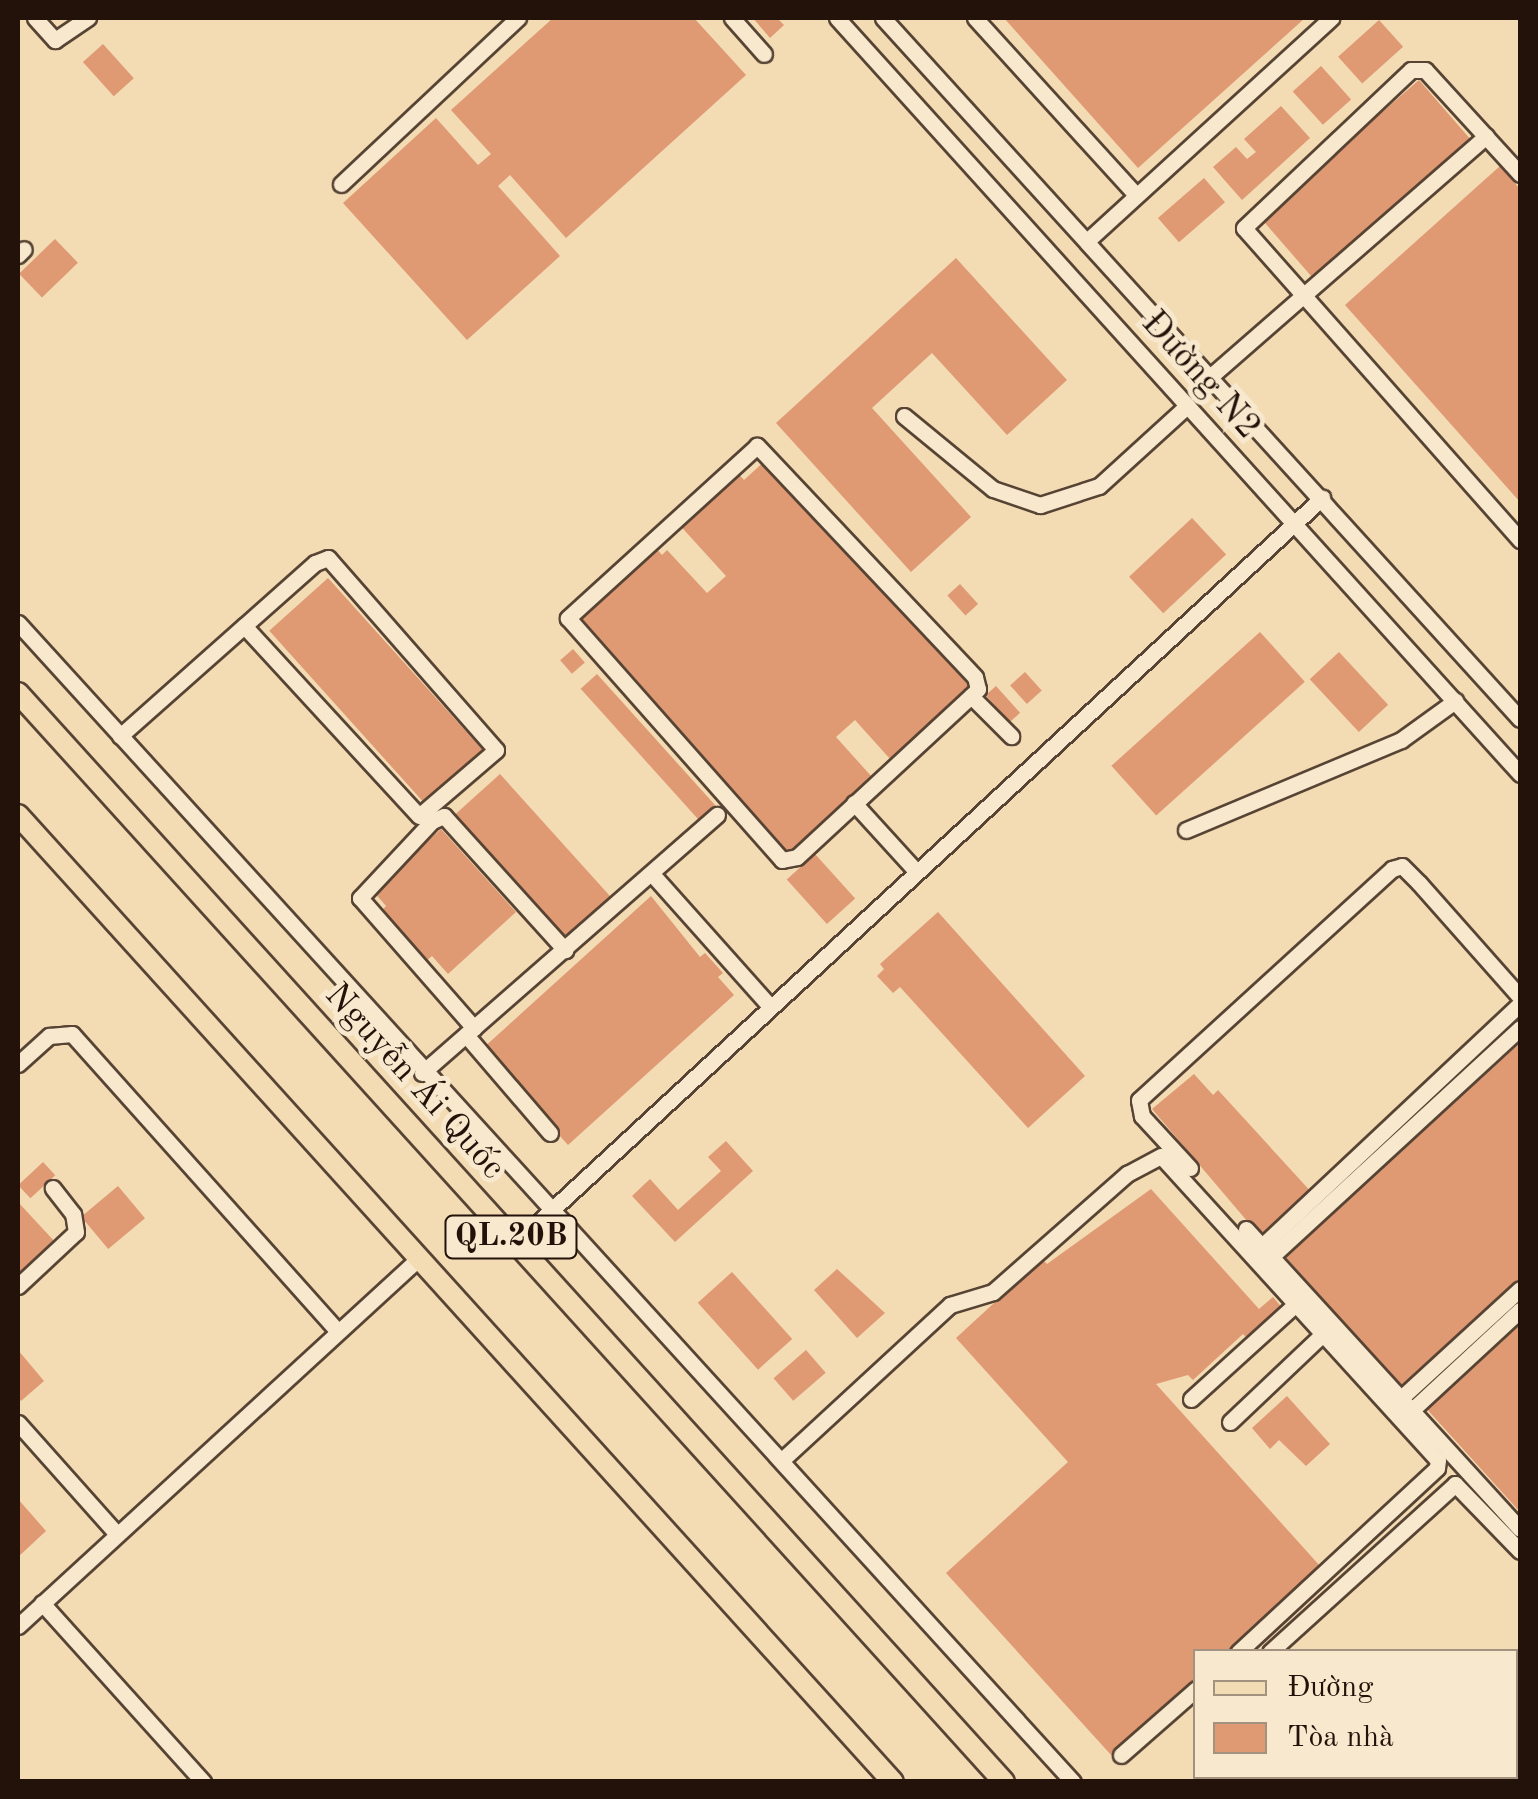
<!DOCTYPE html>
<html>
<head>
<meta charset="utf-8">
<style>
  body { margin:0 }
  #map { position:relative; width:1538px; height:1799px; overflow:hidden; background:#f3dbb4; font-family:"Old Standard TT",serif }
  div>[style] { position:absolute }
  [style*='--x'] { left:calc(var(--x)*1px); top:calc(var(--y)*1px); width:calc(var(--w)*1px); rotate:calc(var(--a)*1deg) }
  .building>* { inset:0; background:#df9973; transform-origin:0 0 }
  .roads { filter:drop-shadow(2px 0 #574434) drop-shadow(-2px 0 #574434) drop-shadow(0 2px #574434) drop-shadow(0 -2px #574434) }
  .minor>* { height:15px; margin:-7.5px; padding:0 7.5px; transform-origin:7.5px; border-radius:7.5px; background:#f7e8ce }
  .major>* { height:20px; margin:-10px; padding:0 10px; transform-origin:10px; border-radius:10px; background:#f3dbb4 }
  span { translate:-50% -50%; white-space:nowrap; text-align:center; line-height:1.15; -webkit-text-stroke:10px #f7e8ce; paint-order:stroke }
  .shield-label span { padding:2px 8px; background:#f7e8ce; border:2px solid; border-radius:8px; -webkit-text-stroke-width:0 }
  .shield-label { font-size:32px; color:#231209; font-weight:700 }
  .street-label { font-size:35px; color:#231209 }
  .frame { position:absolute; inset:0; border:20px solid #231209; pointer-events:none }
  .legend { position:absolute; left:1193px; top:1649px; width:325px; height:130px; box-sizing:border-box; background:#f7e8ce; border:2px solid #a2927f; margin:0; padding:12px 18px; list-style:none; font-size:30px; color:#231209 }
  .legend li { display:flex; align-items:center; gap:20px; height:50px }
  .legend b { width:50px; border:2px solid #a2927f }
</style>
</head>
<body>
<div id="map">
  <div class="building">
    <i style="clip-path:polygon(553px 18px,694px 18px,746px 75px,566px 238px,510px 175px,498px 186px,560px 256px,467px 340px,343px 203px,436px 118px,478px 165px,491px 154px,451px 110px)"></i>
    <i style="clip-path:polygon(753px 18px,777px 18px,784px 25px,770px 38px)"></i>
    <i style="clip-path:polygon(1004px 18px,1305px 18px,1138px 168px)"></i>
    <i style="left:1379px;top:20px;width:36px;height:55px;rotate:48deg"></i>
    <i style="left:103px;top:44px;width:46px;height:27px;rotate:48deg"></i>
    <i style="left:1321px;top:66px;width:45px;height:38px;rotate:48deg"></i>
    <i style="left:1419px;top:80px;width:80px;height:210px;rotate:49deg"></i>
    <i style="clip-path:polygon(1281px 106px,1310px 138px,1242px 200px,1213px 167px,1236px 147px,1247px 159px,1256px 152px,1244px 139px)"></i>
    <i style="clip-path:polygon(1500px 166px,1520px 189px,1520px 502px,1345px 305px)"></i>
    <i style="left:1204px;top:178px;width:32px;height:61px;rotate:49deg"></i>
    <i style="left:55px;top:239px;width:33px;height:50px;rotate:46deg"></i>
    <i style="clip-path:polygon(956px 258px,1067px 380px,1007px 435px,932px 353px,872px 408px,971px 517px,911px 572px,776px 423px)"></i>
    <i style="clip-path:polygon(766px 460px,971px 687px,891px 760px,855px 720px,836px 737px,872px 777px,789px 853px,578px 614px,653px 545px,662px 555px,667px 550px,707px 593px,726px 576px,675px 520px,733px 468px,744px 480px)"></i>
    <i style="left:1192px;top:518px;width:50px;height:86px;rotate:47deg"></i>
    <i style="left:328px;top:578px;width:237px;height:79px;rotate:48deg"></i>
    <i style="left:960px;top:584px;width:27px;height:17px;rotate:48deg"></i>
    <i style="left:1260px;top:632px;width:67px;height:200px;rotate:48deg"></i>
    <i style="left:573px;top:649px;width:18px;height:17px;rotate:49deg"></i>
    <i style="left:1339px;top:652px;width:72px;height:40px;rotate:47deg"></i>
    <i style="left:1025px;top:672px;width:25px;height:20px;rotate:48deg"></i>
    <i style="left:597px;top:674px;width:179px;height:22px;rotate:48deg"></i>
    <i style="left:996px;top:686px;width:36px;height:14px;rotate:48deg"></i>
    <i style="left:500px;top:774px;width:169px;height:65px;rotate:48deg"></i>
    <i style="clip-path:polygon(441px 829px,516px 912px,448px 974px,432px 956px,425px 962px,379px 913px,386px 906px,373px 891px)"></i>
    <i style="left:815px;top:854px;width:60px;height:38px;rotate:48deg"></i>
    <i style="clip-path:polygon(651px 896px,700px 957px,705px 953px,723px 973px,718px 977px,734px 995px,568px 1145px,482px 1049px)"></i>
    <i style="clip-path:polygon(938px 912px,1085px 1076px,1028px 1128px,900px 987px,893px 993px,877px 976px,884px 969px,880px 964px)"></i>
    <i style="clip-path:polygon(1520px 1043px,1520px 1284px,1405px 1389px,1285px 1257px)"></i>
    <i style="clip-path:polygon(1194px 1074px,1213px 1095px,1218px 1090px,1314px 1195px,1264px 1241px,1152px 1109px)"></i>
    <i style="clip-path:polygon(726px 1141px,753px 1171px,675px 1242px,632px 1196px,650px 1179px,678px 1210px,721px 1171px,708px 1157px)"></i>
    <i style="left:43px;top:1162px;width:18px;height:34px;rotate:47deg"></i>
    <i style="left:118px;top:1186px;width:42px;height:48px;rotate:50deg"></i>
    <i style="clip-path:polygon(1151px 1189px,1259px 1309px,1273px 1297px,1284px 1310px,1250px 1341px,1243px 1334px,1193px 1380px,1188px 1375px,1156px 1384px,1320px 1566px,1227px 1652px,1196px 1652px,1196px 1680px,1112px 1756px,946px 1573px,1068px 1462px,956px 1338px,1042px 1259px,1047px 1264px)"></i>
    <i style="clip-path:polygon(18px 1202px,56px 1243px,18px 1279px)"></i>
    <i style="clip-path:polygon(837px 1269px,885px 1313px,857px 1338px,814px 1290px)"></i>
    <i style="left:732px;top:1272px;width:90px;height:46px;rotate:48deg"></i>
    <i style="clip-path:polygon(1520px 1319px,1520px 1512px,1424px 1406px)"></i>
    <i style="clip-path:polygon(18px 1350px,44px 1381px,21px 1401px,18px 1397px)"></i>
    <i style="left:806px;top:1350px;width:30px;height:43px;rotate:49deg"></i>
    <i style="clip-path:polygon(1287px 1396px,1330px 1444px,1306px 1466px,1279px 1440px,1270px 1449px,1252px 1428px)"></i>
    <i style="clip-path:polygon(18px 1499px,46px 1531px,18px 1557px)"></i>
  </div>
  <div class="roads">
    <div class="minor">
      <i style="--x:35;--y:18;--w:30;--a:48"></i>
      <i style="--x:55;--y:40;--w:40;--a:-34"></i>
      <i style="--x:732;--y:18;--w:48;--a:48.4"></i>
      <i style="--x:837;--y:18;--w:1019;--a:47.9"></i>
      <i style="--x:883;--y:18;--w:947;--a:47.74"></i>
      <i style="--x:975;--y:18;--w:239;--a:47.7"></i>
      <i style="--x:1520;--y:174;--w:141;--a:-132.4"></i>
      <i style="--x:1425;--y:70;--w:14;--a:180"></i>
      <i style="--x:1411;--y:70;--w:230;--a:136.6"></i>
      <i style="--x:1244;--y:228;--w:417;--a:48.5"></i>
      <i style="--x:341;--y:184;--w:243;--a:-43.2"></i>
      <i style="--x:1087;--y:241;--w:331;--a:-42.4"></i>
      <i style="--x:18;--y:255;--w:8;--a:-45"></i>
      <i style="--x:1211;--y:376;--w:365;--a:-41.1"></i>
      <i style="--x:904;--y:416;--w:115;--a:39.4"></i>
      <i style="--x:993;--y:489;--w:50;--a:18.8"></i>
      <i style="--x:1040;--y:505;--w:62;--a:-17.9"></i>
      <i style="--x:1099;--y:486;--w:119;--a:-42.3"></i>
      <i style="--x:18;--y:623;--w:1567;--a:47.69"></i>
      <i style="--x:971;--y:696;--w:10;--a:-45"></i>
      <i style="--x:978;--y:689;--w:12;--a:-104"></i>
      <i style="--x:975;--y:677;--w:318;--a:-133.3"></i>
      <i style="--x:757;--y:446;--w:256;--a:137.7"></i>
      <i style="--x:568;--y:618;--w:323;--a:48.5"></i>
      <i style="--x:782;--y:860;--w:15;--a:-11"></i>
      <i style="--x:797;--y:857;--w:237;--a:-42.8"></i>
      <i style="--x:971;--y:696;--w:57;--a:45"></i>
      <i style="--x:120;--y:736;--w:166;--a:-41.6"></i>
      <i style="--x:244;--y:626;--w:95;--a:-41.6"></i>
      <i style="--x:315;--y:563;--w:14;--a:-21"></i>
      <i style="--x:328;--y:558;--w:255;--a:48.8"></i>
      <i style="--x:496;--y:750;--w:101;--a:139.4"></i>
      <i style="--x:419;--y:816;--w:258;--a:-132.6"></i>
      <i style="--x:854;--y:803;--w:91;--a:47.7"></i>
      <i style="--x:1186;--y:830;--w:233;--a:-22.7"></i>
      <i style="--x:1401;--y:740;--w:67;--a:-35.8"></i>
      <i style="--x:653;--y:875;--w:174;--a:48.3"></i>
      <i style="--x:474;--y:1028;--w:173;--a:-131.2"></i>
      <i style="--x:360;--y:898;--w:105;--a:-46.9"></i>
      <i style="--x:432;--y:821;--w:13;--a:-23"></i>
      <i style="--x:444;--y:816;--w:181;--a:47.9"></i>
      <i style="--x:466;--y:1035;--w:129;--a:49.4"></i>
      <i style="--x:18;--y:1064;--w:42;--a:-42.1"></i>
      <i style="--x:49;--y:1036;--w:23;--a:-5"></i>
      <i style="--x:72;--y:1034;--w:399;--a:48.2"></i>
      <i style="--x:422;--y:1073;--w:392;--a:-41.2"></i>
      <i style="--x:1190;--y:1168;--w:71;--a:-132.7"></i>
      <i style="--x:1142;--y:1116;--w:16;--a:-101"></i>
      <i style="--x:1139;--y:1100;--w:343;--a:-42.4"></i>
      <i style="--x:1392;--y:869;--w:10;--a:-17"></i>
      <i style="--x:1402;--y:866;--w:24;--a:45"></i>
      <i style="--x:1419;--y:883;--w:152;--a:48.5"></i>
      <i style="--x:1246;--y:1229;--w:406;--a:47.6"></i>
      <i style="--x:516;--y:1243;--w:1098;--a:-42.75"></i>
      <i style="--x:1262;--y:1246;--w:354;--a:-43.2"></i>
      <i style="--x:1271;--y:1257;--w:338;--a:-42.6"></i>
      <i style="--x:18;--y:1286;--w:79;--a:-43"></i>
      <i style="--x:76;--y:1232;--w:18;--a:-99"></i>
      <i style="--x:73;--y:1214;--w:33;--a:-128"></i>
      <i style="--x:1401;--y:1398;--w:161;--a:-42.5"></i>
      <i style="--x:1191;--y:1399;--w:144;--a:-42.2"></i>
      <i style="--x:1412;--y:1410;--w:147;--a:-42.8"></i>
      <i style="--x:1230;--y:1422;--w:131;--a:-43.5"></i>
      <i style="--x:18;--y:1423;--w:149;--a:48.3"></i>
      <i style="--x:782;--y:1460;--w:229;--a:-42.7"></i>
      <i style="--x:950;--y:1305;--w:45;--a:-16.8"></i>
      <i style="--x:993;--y:1292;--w:179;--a:-41.4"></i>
      <i style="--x:1127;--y:1174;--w:38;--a:-28"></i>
      <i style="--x:1161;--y:1156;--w:411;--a:47.7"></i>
      <i style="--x:1438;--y:1460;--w:8;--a:97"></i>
      <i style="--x:1437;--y:1468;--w:271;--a:137.2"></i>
      <i style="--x:42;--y:1603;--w:241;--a:48"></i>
      <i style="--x:18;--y:1626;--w:544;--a:-42.54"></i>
      <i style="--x:1270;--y:1652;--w:250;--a:-42.2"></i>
      <i style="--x:1455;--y:1484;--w:93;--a:45.9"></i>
      <i style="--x:1121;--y:1755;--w:100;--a:-41.3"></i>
      <i style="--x:1361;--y:1776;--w:7;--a:56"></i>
    </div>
    <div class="major">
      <i style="--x:18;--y:693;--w:1469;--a:47.84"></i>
      <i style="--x:18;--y:815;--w:1304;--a:47.86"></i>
    </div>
  </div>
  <div class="shield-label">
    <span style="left:511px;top:1237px">QL.20B</span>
  </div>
  <div class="street-label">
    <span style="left:1200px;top:376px;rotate:48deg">Đường N2</span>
    <span style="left:414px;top:1082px;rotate:48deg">Nguyễn Ái Quốc</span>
  </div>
  <div class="frame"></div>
  <ul class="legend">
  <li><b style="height:12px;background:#f3dbb4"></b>Đường</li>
  <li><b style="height:28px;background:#df9973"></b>Tòa nhà</li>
  </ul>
</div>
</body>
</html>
